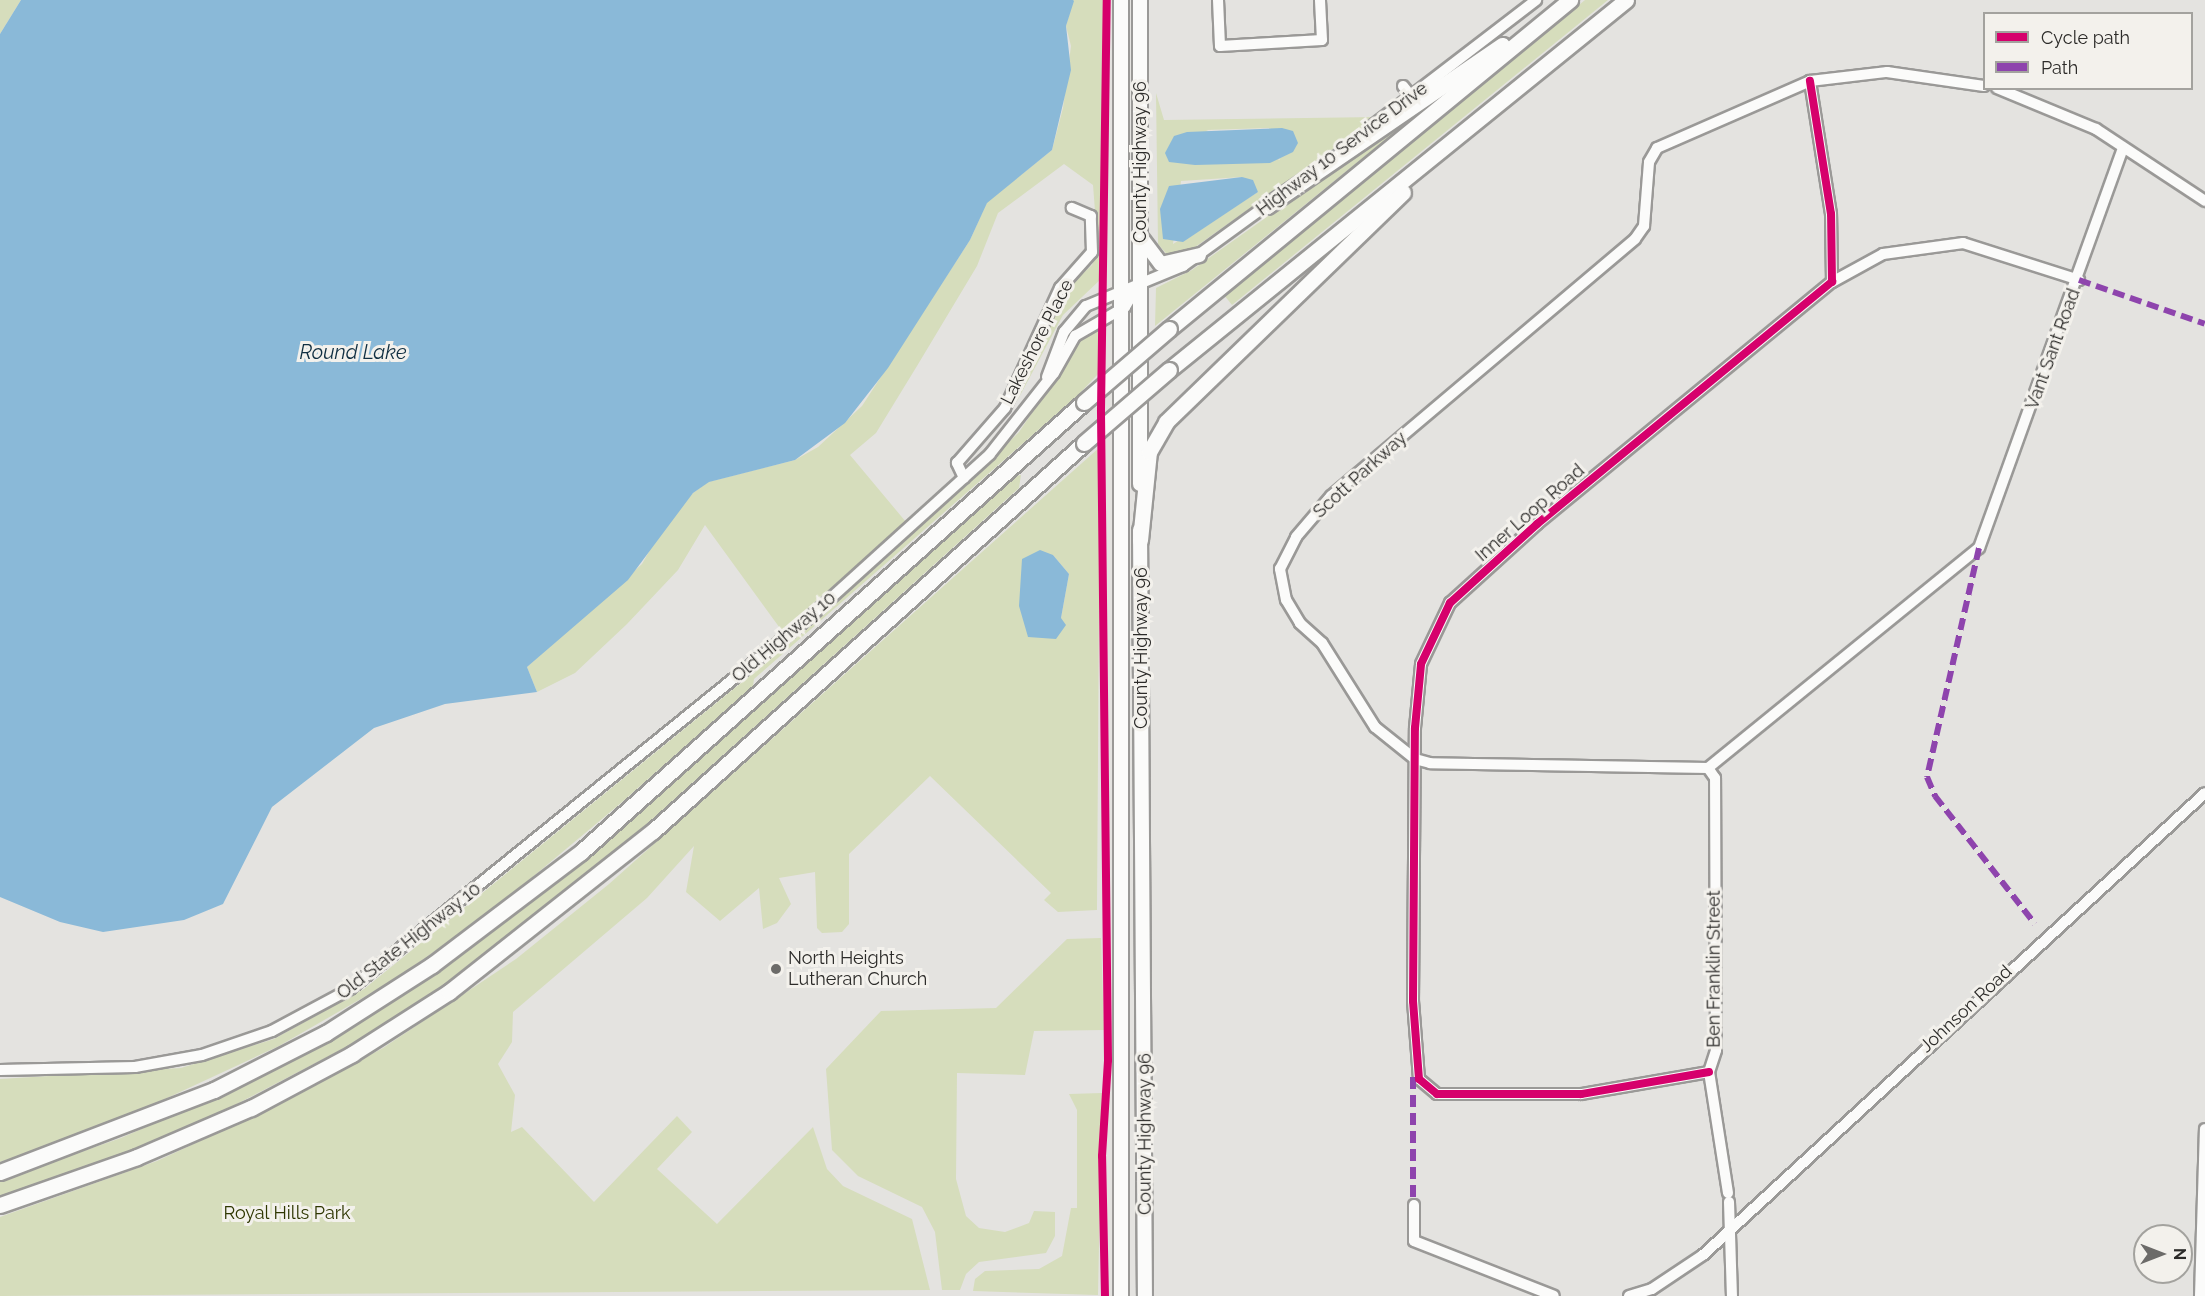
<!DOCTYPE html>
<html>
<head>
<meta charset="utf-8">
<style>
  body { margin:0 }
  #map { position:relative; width:2205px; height:1296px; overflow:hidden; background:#e4e3e0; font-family:Raleway,sans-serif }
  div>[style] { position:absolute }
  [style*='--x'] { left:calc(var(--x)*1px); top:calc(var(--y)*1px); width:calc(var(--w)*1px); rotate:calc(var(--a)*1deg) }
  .green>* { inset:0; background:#d6ddbc }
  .water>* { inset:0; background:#8ab9d8 }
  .roads { filter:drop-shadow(2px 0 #9a9997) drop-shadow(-2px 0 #9a9997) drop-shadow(0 2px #9a9997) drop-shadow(0 -2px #9a9997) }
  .minor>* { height:10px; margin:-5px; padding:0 5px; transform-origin:5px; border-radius:5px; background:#fbfbfa }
  .major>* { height:14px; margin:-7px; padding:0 7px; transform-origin:7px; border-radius:7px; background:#fbfbfa }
  .highway>* { height:15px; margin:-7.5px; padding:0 7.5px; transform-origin:7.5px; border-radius:7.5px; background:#fbfbfa }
  .bridges { filter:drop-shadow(2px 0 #9a9997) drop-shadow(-2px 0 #9a9997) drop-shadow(0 2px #9a9997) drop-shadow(0 -2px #9a9997) }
  .highway-bridge>* { height:15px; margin:-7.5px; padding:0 7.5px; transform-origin:7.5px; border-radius:7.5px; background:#fbfbfa }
  .quiet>* { height:6px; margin-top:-3px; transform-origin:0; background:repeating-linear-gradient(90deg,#8e44ad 0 12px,transparent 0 18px) }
  .cycleway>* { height:8px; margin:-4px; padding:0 4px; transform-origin:4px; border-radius:4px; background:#d6006c }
  .dots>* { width:16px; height:16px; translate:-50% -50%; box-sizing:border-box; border:3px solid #f3f1ec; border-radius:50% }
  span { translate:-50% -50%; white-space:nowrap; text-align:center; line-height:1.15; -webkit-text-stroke:6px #f3f1ec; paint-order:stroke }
  .street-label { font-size:18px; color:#2c2b29 }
  .poi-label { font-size:18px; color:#2c2b29 }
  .left { translate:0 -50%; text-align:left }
  .park-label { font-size:18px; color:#2e3600 }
  .water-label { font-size:20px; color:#102f42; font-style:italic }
  .legend { position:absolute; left:1983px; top:12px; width:210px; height:78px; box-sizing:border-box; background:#f3f1ec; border:2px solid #a3a29e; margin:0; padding:8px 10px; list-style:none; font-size:18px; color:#2c2b29 }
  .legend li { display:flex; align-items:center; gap:12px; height:30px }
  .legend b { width:30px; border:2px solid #a3a29e }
  .north { position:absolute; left:2133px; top:1224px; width:60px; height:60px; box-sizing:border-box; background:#f3f1ec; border:2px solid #a3a29e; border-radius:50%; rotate:90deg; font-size:16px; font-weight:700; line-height:24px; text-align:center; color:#2c2b29 }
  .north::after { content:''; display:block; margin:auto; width:21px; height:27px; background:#6c6b69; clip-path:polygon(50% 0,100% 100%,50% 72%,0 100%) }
</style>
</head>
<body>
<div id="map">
  <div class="green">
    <i style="clip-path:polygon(0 0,21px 0,0 34px)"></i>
    <i style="clip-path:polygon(1073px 0,1104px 0,1101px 279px,1063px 315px,1016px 403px,1065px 290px,1092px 265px,1098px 250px,1093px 185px,1064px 164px,998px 213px,977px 266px,917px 366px,876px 433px,850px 455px,906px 522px,782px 631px,705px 525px,678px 570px,627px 624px,575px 673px,537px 692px,527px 667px,642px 564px,664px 525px,693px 493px,708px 482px,795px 460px,818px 447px,862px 406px,970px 240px,987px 202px,1052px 150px,1063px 108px,1071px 46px,1066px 26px)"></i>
    <i style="clip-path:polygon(1585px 0,1608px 0,1232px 305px,1224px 295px)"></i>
    <i style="clip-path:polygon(evenodd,1156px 93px,1164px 120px,1378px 117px,1191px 250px,1170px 258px,1158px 244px,1156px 93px,1269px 128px,1280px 160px,1206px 130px,1269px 128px,1156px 93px,1242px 177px,1258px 192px,1173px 244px,1181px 181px,1242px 177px)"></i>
    <i style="clip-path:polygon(1399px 123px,1401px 127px,1155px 326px,1156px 288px,1192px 270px)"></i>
    <i style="clip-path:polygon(1095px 329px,1102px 331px,1099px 373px,1077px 396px,754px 679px,753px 686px,621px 803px,487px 915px,392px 981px,279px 1046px,109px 1125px,0 1162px,0 1079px,181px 1068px,274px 1039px,364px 989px,752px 674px,947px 503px,1019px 432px,1081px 340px)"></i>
    <i style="clip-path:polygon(evenodd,1100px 447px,1097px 910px,1058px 912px,1044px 900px,1051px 893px,930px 776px,849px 854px,849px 924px,842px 932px,822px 933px,817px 928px,815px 872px,779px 878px,791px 904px,777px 923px,763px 929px,759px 888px,720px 921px,686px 892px,694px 846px,647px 898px,513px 1012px,512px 1042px,498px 1064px,515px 1095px,511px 1132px,522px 1127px,594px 1202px,677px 1116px,692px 1132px,657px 1169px,717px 1224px,813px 1127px,827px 1169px,843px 1186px,912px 1219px,930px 1290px,0 1296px,0 1217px,157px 1161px,267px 1110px,383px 1048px,516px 959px,609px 884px,1100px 447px,1053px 555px,1069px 574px,1061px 618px,1053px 555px)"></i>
    <i style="clip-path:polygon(1021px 475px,1019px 488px,618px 850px,474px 965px,352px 1044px,229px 1108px,126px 1152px,0 1196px,0 1180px,121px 1138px,240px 1086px,360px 1021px,457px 959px,608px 839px,1013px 476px)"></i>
    <i style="clip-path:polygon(1101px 938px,1104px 1030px,1034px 1031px,1025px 1075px,957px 1073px,956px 1179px,966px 1216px,979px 1228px,1005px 1232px,1029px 1223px,1034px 1211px,1055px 1212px,1055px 1236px,1046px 1253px,979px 1262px,966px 1274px,960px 1290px,942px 1290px,935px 1232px,922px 1207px,858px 1176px,832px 1150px,826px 1069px,881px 1011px,996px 1008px,1067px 939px)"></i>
    <i style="clip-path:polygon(1102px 1093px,1098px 1295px,973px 1291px,975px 1279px,985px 1271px,1039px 1269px,1062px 1256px,1071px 1208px,1077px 1208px,1077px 1110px,1069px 1094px)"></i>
  </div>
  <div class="water">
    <i style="clip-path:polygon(21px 0,1073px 0,1074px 1px,1066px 26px,1071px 70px,1052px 150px,987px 203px,970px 240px,888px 368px,845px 423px,795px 460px,709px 482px,693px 493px,628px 580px,527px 667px,537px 692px,445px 704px,374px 728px,272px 807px,223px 904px,184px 920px,103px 932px,60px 922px,0 897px,0 34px)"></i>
    <i style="clip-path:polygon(1282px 128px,1293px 131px,1298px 143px,1293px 152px,1270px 163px,1195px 165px,1169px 162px,1165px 153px,1174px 136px,1187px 132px)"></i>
    <i style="clip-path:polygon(1242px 177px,1253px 180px,1258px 192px,1183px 242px,1163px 239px,1160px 209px,1169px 186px)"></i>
    <i style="clip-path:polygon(1040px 550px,1053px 555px,1069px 574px,1061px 618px,1066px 625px,1056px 639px,1028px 637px,1019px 606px,1022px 559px)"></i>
  </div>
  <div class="roads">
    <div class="minor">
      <i style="--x:1218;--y:0;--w:46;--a:87.5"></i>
      <i style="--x:1220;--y:46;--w:102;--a:-3.4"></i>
      <i style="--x:1322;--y:40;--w:40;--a:-92.9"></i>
      <i style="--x:1403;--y:86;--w:13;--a:51"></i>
      <i style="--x:1997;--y:88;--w:107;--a:22.5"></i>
      <i style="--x:2096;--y:129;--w:131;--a:33.4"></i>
      <i style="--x:1372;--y:126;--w:207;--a:-37.5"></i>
      <i style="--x:1832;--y:282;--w:58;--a:-28.8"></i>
      <i style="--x:1883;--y:254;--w:81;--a:-7.8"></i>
      <i style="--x:1963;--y:243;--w:122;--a:17.7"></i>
      <i style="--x:1047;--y:377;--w:48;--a:-69.3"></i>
      <i style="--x:1064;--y:332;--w:34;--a:-50"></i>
      <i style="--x:1086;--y:306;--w:105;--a:-22.4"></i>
      <i style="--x:1183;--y:266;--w:109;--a:-36"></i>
      <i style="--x:964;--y:478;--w:17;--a:-115"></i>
      <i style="--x:957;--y:463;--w:73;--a:-48.9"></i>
      <i style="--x:1005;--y:408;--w:132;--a:-65.4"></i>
      <i style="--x:1060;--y:288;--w:48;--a:-48.4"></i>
      <i style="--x:1092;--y:252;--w:36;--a:-92"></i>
      <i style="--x:1091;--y:216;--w:21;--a:-157"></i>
      <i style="--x:1708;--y:768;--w:278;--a:-179"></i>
      <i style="--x:1430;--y:763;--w:16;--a:-165"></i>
      <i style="--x:1415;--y:759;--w:51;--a:-141.3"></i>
      <i style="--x:1375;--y:727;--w:99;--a:-122.2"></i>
      <i style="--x:1322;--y:643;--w:30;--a:-138"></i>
      <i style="--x:1300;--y:623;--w:27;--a:-121"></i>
      <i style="--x:1286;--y:600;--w:32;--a:-101"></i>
      <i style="--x:1280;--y:569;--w:36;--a:-63"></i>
      <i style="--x:1296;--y:537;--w:54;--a:-49.5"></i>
      <i style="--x:1331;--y:496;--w:398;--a:-40.2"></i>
      <i style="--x:1635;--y:239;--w:16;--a:-55"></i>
      <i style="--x:1644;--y:226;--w:64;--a:-85.5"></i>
      <i style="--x:1649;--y:162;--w:16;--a:-60"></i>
      <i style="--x:1657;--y:148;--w:167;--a:-23.6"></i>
      <i style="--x:1810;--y:81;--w:78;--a:-6.7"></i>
      <i style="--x:1887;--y:72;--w:98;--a:8.2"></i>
      <i style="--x:0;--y:1070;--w:135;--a:-1.3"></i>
      <i style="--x:135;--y:1067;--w:68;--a:-10.2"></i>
      <i style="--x:202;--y:1055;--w:74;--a:-18.9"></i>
      <i style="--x:272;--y:1031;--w:89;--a:-28.3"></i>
      <i style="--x:350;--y:989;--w:593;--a:-38.98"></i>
      <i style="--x:811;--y:616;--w:241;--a:-42.1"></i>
      <i style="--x:990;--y:454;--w:103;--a:-51.7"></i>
      <i style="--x:1054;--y:373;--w:43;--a:-60.4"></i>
      <i style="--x:1075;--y:336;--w:58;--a:-30.1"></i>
      <i style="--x:1125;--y:307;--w:26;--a:-59"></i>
      <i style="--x:1709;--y:1072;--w:130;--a:170.2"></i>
      <i style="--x:1581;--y:1094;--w:144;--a:180"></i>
      <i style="--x:1437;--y:1094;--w:23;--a:-140"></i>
      <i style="--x:1419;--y:1079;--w:78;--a:-94.4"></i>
      <i style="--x:1413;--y:1001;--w:273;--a:-89.6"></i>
      <i style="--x:1415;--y:728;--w:64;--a:-84.6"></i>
      <i style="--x:1421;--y:664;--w:68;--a:-64.6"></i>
      <i style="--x:1450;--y:603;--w:118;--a:-42.2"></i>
      <i style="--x:1537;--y:524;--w:382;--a:-39.4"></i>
      <i style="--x:1832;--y:282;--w:68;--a:-90.8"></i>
      <i style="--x:1831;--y:214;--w:135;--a:-99"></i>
      <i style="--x:1728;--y:1193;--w:122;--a:-98.9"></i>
      <i style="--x:1709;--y:1072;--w:23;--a:-72"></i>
      <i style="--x:1716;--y:1050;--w:272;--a:-90.2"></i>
      <i style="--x:1715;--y:778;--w:12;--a:-125"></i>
      <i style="--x:1708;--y:768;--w:349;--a:-39.1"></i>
      <i style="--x:1979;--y:548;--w:424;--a:-70.2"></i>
      <i style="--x:1729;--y:1202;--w:94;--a:88.2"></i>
      <i style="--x:1414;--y:1205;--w:36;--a:90"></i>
      <i style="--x:1414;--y:1241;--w:150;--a:21.4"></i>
      <i style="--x:1629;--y:1296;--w:24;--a:-17"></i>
      <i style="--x:1652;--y:1289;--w:61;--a:-33.7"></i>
      <i style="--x:1703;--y:1255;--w:682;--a:-42.62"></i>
      <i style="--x:2200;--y:1296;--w:167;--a:-88.3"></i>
    </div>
    <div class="major">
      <i style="--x:1121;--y:0;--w:1296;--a:90"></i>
      <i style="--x:1140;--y:0;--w:484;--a:90"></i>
      <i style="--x:1142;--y:239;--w:31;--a:53"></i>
      <i style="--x:1161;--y:264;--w:39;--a:-13"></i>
      <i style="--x:1140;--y:530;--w:766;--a:89.63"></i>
    </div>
    <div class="highway">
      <i style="--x:1267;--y:206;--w:285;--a:-34.4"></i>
      <i style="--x:1169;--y:329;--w:519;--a:-39.37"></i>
      <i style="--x:1169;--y:370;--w:588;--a:-38.99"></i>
      <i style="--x:1140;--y:540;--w:88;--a:-84.2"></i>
      <i style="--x:1149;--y:452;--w:34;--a:-60"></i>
      <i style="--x:1166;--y:422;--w:330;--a:-44.1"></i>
      <i style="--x:0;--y:1172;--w:229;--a:-21"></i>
      <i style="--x:214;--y:1090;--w:126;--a:-27"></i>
      <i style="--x:326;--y:1033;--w:126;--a:-32.7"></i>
      <i style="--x:432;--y:965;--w:187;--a:-37.2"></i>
      <i style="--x:581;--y:852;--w:675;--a:-41.82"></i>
      <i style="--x:0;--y:1205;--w:145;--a:-19.3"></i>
      <i style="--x:137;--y:1157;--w:124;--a:-23.3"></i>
      <i style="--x:251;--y:1108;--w:115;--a:-28.1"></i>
      <i style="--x:352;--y:1054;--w:115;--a:-32.6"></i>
      <i style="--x:449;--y:992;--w:260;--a:-38.3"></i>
      <i style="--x:653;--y:831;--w:580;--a:-41.99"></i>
    </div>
  </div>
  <div class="bridges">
    <div class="highway-bridge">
      <i style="--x:1084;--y:402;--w:112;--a:-40.7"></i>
      <i style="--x:1084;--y:443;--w:112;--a:-40.7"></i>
    </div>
  </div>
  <div class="quiet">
    <i style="--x:2079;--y:280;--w:133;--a:19.2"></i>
    <i style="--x:1979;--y:548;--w:235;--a:102.8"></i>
    <i style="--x:1927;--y:777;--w:21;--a:67"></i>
    <i style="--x:1935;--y:796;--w:162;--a:52"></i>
    <i style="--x:1413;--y:1197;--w:125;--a:-90"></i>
  </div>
  <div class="cycleway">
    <i style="--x:1709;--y:1072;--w:130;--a:170.2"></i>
    <i style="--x:1581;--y:1094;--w:144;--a:180"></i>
    <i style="--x:1437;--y:1094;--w:23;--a:-140"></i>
    <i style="--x:1419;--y:1079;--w:78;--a:-94.4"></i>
    <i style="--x:1413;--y:1001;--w:273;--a:-89.6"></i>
    <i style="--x:1415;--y:728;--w:64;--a:-84.6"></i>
    <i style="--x:1421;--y:664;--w:68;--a:-64.6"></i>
    <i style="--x:1450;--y:603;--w:118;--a:-42.2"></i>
    <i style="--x:1537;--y:524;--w:382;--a:-39.4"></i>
    <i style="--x:1832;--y:282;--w:68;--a:-90.8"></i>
    <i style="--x:1831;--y:214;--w:135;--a:-99"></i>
    <i style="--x:1105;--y:1296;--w:140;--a:-91.2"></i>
    <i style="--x:1102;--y:1156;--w:96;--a:-86.4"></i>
    <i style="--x:1108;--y:1060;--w:650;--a:-90.62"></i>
    <i style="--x:1101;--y:410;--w:410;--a:-89.2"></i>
  </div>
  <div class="dots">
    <i style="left:776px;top:969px;background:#6c6b69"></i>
  </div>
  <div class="street-label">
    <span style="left:1342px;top:149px;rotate:-37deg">Highway 10 Service Drive</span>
    <span style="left:1140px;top:162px;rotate:-90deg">County Highway 96</span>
    <span style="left:1037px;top:342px;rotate:-63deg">Lakeshore Place</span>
    <span style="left:2053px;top:349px;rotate:-70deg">Vant Sant Road</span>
    <span style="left:1360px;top:475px;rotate:-42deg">Scott Parkway</span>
    <span style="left:1530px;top:513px;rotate:-41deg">Inner Loop Road</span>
    <span style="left:784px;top:637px;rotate:-40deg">Old Highway 10</span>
    <span style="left:1141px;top:648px;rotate:-90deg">County Highway 96</span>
    <span style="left:409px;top:941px;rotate:-38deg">Old State Highway 10</span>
    <span style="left:1714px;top:969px;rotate:-90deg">Ben Franklin Street</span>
    <span style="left:1966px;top:1009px;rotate:-43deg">Johnson Road</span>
    <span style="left:1145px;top:1134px;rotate:-90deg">County Highway 96</span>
  </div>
  <div class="poi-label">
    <span class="left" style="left:788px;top:969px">North Heights<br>Lutheran Church</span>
  </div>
  <div class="park-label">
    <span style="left:287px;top:1213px">Royal Hills Park</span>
  </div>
  <div class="water-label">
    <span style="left:353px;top:352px">Round Lake</span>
  </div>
  <ul class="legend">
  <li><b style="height:8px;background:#d6006c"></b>Cycle path</li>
  <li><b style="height:8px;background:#8e44ad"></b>Path</li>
  </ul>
  <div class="north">N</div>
</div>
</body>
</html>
